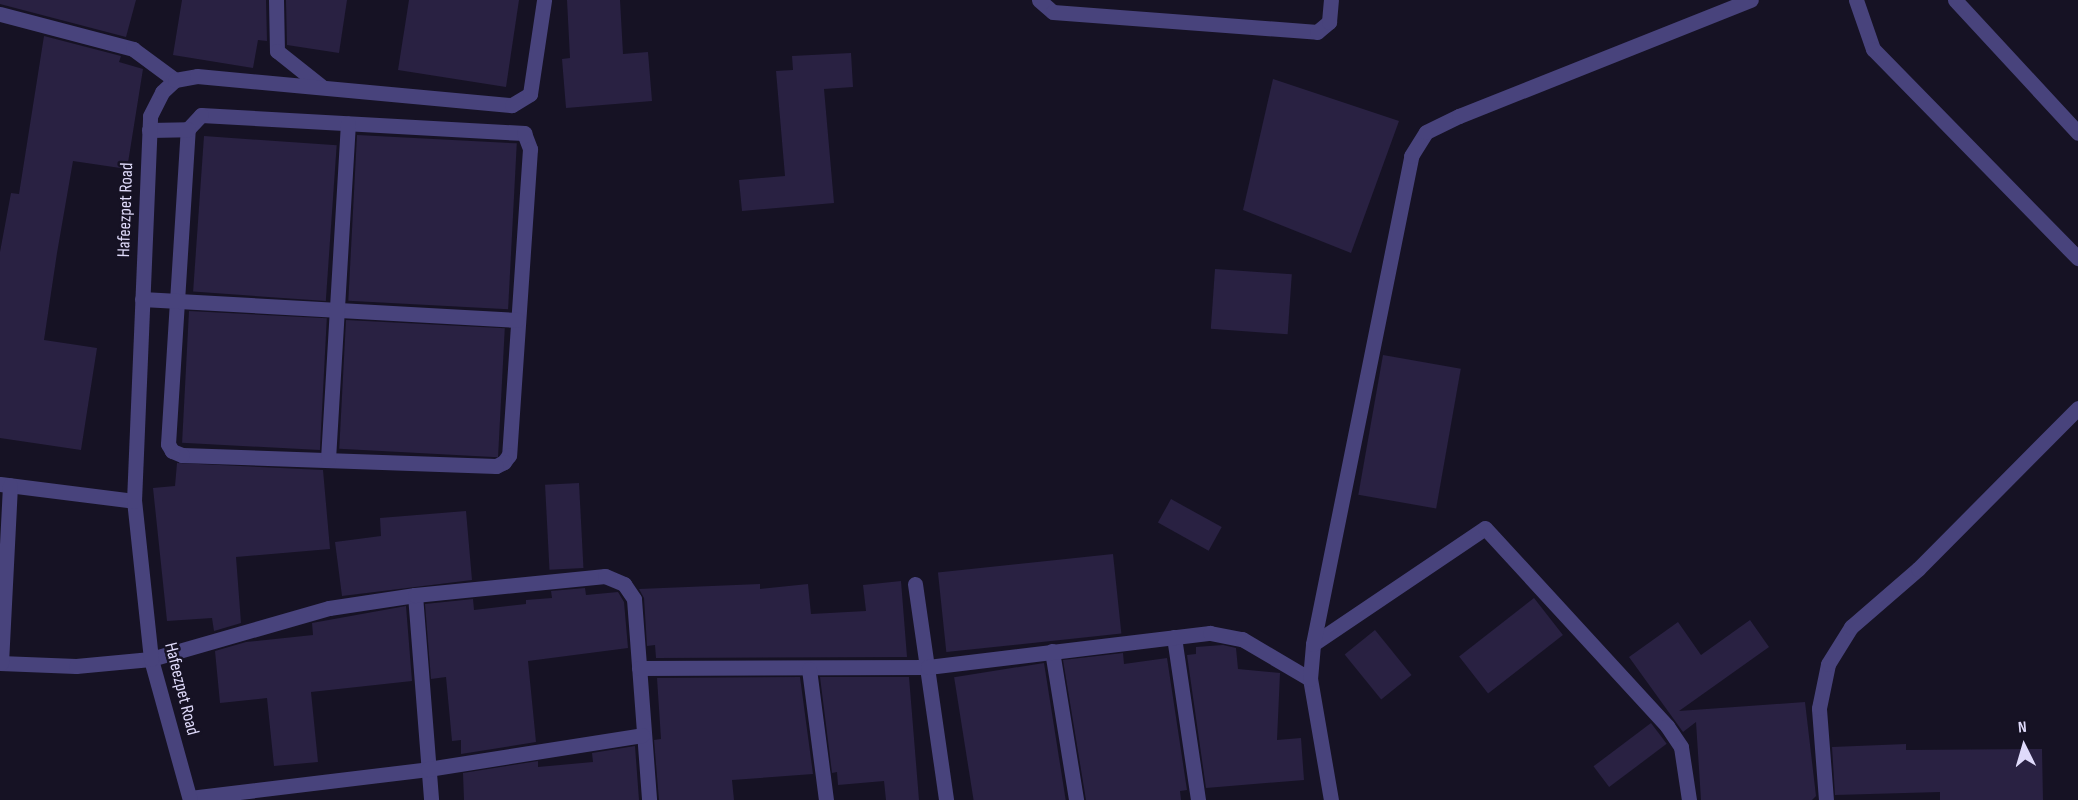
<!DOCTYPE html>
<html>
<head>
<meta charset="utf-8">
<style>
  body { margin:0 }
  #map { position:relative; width:2078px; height:800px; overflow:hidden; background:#161224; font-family:"Sofia Sans Condensed",sans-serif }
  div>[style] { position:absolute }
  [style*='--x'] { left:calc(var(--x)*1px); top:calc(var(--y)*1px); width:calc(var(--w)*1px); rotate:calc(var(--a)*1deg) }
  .building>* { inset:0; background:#292142; transform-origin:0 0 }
  .minor>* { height:15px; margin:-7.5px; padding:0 7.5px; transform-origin:7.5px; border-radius:7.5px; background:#48437c }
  span { translate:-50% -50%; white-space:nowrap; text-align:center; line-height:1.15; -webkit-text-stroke:5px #161224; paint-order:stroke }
  .street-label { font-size:18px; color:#dfdafa }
  .north { position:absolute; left:1994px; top:716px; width:60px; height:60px; -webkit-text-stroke:4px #161224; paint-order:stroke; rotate:355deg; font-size:16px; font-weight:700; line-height:24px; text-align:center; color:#dfdafa }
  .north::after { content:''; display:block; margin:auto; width:21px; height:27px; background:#dfdafa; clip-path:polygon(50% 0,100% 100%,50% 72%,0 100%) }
</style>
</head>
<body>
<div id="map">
  <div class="building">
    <i style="clip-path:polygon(0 0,136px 0,126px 37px,0 4px)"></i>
    <i style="clip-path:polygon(182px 0,266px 0,267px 41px,258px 40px,253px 68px,173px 55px)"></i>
    <i style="clip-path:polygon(286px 0,347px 0,339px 53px,287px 45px)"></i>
    <i style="clip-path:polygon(409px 0,519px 0,506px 87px,398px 70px)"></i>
    <i style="clip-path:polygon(567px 0,620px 0,623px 54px,648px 52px,652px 101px,566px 108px,562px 59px,570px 58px)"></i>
    <i style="clip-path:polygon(44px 36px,121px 56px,119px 62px,143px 69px,127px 169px,73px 161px,57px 253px,44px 340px,97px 348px,81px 450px,0 438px,0 252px,11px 193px,19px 194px)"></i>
    <i style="clip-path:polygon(851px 53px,853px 87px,824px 89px,834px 203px,742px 211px,739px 180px,785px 176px,776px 71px,793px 70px,792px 56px)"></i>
    <i style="clip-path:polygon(1273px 79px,1399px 121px,1351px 253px,1243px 210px)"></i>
    <i style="left:357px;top:135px;width:160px;height:166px;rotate:3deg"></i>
    <i style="left:204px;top:136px;width:133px;height:156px;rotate:4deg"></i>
    <i style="left:1215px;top:269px;width:77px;height:60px;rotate:4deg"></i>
    <i style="left:189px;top:311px;width:138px;height:132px;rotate:3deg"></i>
    <i style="left:346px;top:320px;width:159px;height:129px;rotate:3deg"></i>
    <i style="left:1383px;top:355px;width:79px;height:142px;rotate:10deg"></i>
    <i style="clip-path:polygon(177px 463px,323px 470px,330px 549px,236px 557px,241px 623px,214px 631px,212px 618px,167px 621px,153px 488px,175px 486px)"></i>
    <i style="left:579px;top:483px;width:85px;height:34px;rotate:87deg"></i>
    <i style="left:1171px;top:499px;width:58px;height:27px;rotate:29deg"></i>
    <i style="clip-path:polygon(466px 511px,472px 580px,342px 596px,335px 542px,381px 536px,380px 518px)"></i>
    <i style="left:1113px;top:554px;width:80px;height:176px;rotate:84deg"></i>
    <i style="clip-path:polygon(901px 581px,907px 657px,656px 658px,655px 645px,647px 646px,644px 598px,639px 589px,760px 584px,760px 589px,808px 584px,811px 614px,866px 611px,863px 585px)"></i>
    <i style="clip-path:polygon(585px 588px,586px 595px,618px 592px,624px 602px,628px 648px,528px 661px,536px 742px,461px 754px,461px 740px,452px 741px,446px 677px,431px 679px,425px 604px,473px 599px,474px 610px,526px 604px,526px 600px,552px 598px,551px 591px)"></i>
    <i style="left:1534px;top:598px;width:47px;height:95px;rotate:52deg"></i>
    <i style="clip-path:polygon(406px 606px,412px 681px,311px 692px,318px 762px,274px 766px,267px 698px,220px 703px,215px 651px,246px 642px,313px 635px,312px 623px)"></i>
    <i style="clip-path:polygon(1750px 620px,1769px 647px,1679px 711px,1805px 702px,1816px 796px,1812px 800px,1701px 800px,1696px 722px,1683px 732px,1629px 657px,1678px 622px,1701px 655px)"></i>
    <i style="left:1375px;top:630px;width:58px;height:39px;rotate:51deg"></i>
    <i style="clip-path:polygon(1223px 645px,1236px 648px,1238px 669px,1280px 673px,1277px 740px,1301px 738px,1304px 780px,1206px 788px,1187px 655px,1196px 654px,1196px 647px)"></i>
    <i style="clip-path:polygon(1123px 653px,1124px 664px,1167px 658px,1187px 790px,1180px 791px,1181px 800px,1086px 800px,1063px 660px)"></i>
    <i style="left:1044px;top:663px;width:139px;height:91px;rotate:81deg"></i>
    <i style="clip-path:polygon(800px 677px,813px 774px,732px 780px,734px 800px,659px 800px,654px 740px,661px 739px,657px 678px)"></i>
    <i style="clip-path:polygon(820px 677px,909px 677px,919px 800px,886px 800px,884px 781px,838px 785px,837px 772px,832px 773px)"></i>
    <i style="left:1651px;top:723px;width:26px;height:72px;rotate:53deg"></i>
    <i style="clip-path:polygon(1906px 744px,1906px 750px,2042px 749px,2043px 800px,1940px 800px,1940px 792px,1835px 795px,1832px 747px)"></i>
    <i style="clip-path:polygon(635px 746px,639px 800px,464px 800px,463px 773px,538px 761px,538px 767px,593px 762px,592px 753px)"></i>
  </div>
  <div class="minor">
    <i style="--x:276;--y:0;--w:51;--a:88.9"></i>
    <i style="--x:277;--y:51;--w:56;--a:38.5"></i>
    <i style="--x:1039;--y:0;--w:18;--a:41"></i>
    <i style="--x:1053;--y:12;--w:265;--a:4.3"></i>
    <i style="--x:1317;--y:32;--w:16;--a:-40"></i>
    <i style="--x:1329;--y:22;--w:22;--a:-85"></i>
    <i style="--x:1856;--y:0;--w:52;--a:70.9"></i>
    <i style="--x:1873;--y:49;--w:293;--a:45.6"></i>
    <i style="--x:1955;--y:0;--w:181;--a:47.2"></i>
    <i style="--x:0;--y:14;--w:138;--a:14.7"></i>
    <i style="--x:133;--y:49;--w:52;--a:36.4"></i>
    <i style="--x:201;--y:115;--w:324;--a:3.2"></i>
    <i style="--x:524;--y:133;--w:17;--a:69"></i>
    <i style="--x:530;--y:149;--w:307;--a:93.9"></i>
    <i style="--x:509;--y:455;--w:9;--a:126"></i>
    <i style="--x:504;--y:462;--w:9;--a:153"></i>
    <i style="--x:496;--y:466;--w:314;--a:-178"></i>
    <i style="--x:182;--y:455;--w:11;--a:-158"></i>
    <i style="--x:172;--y:451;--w:8;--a:-120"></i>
    <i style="--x:168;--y:444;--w:316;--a:-86.4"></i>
    <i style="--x:188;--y:129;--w:19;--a:-47"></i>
    <i style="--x:149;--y:130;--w:39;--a:-1"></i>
    <i style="--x:142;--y:299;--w:376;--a:3.2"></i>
    <i style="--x:328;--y:459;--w:336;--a:-86.6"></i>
    <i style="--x:0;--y:484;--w:135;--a:7.2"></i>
    <i style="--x:915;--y:584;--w:218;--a:81.8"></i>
    <i style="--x:415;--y:595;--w:206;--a:85.5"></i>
    <i style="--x:1174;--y:637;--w:165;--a:81.6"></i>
    <i style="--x:1313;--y:644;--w:207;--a:-34"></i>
    <i style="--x:1485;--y:528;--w:269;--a:47.4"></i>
    <i style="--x:1667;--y:726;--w:25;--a:56"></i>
    <i style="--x:1681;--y:747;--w:54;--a:81.4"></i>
    <i style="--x:1052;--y:651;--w:151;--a:80.8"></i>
    <i style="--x:0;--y:663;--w:76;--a:2.3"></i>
    <i style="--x:76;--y:666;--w:75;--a:-5.3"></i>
    <i style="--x:151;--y:659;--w:185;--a:-16"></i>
    <i style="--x:329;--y:608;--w:87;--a:-8.6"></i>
    <i style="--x:415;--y:595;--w:191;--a:-5.7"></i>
    <i style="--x:605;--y:576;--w:21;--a:23"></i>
    <i style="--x:624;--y:584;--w:18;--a:56"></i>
    <i style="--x:634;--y:599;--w:202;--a:85.7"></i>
    <i style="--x:1;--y:663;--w:178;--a:-87.1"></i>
    <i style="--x:639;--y:668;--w:289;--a:-0.2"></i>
    <i style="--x:928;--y:667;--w:284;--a:-6.9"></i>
    <i style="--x:1210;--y:633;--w:33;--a:11"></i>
    <i style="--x:1242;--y:639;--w:79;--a:30.5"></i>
    <i style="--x:809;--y:669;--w:132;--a:82.6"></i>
    <i style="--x:190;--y:798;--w:240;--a:-6.9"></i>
    <i style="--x:428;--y:769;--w:217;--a:-9"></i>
    <i style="--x:190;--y:800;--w:146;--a:-105.5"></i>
    <i style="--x:151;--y:659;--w:159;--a:-96.1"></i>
    <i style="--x:134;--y:501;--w:385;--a:-87.6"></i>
    <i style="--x:150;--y:116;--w:27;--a:-63"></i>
    <i style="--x:162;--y:92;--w:18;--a:-43"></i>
    <i style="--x:175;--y:80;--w:22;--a:-10"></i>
    <i style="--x:197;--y:76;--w:316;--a:5.3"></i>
    <i style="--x:512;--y:105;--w:21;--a:-31"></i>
    <i style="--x:530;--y:94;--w:95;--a:-81.5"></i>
    <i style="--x:1331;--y:800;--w:123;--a:-99.8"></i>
    <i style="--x:1310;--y:679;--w:35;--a:-85"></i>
    <i style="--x:1313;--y:644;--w:498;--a:-78.6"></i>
    <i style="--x:1411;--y:156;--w:28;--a:-58"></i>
    <i style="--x:1426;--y:132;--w:37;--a:-26"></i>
    <i style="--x:1459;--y:116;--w:314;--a:-21.7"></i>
    <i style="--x:1826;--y:800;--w:92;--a:-94.4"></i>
    <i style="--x:1819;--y:708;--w:45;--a:-78.4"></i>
    <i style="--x:1828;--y:664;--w:44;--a:-58.1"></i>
    <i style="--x:1851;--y:627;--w:89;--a:-40.9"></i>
    <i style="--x:1918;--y:569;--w:227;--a:-45.2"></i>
  </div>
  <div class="street-label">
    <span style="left:126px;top:210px;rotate:-88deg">Hafeezpet Road</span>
    <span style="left:181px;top:689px;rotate:76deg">Hafeezpet Road</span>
  </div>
  <div class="north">N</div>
</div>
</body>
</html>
